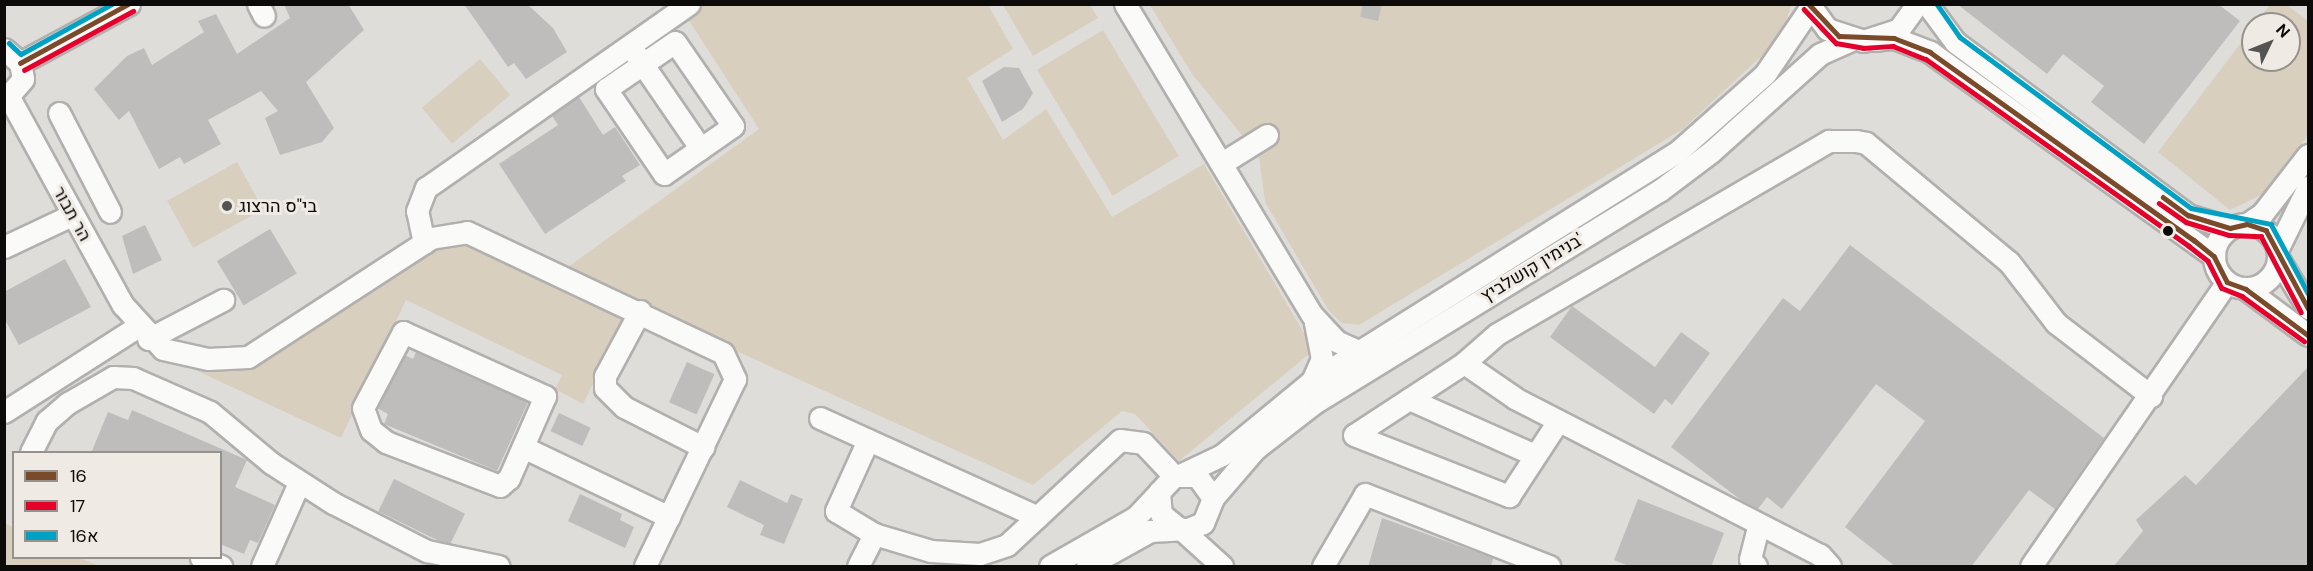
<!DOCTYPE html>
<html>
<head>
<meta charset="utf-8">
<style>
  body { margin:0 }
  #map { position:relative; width:2313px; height:571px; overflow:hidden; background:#dfddda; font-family:"DM Sans",Heebo,sans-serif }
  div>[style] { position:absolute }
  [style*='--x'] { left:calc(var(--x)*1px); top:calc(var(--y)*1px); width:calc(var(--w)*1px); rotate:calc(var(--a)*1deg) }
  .green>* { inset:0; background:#d8cfbe; transform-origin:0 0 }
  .building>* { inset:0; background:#bfbdbb; transform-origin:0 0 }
  .roads { filter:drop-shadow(2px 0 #b2b0ae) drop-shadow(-2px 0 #b2b0ae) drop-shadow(0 2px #b2b0ae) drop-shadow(0 -2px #b2b0ae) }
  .minor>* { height:21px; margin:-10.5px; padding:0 10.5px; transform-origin:10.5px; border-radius:10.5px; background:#fafaf9 }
  .minor>.ring { margin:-10.5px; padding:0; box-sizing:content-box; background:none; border:21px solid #fafaf9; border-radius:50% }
  .bus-1>* { height:4.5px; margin:-2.25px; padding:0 2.25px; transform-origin:2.25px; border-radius:2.25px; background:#7a4b2a }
  .bus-2>* { height:4.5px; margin:-2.25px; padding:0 2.25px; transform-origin:2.25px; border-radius:2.25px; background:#e4002b }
  .bus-3>* { height:4.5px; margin:-2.25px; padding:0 2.25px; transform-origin:2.25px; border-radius:2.25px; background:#01a1c4 }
  .dots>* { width:16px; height:16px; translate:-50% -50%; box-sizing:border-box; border:3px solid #efebe4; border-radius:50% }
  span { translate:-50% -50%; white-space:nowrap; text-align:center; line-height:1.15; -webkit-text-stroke:6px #efebe4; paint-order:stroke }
  .poi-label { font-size:18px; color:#0d0b09 }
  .left { translate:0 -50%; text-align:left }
  .street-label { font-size:18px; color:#0d0b09 }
  .frame { position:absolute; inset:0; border:6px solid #0d0b09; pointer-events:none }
  .legend { position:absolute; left:12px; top:451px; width:210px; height:108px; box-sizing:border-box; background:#efebe4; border:2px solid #95918c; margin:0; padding:8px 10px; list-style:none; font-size:18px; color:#0d0b09 }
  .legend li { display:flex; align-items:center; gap:12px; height:30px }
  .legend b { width:30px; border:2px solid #95918c }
  .north { position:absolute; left:2241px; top:12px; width:60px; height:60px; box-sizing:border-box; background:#efebe4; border:2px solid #95918c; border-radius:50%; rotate:47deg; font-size:16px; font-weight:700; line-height:24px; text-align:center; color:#0d0b09 }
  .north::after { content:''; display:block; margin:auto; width:21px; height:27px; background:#565452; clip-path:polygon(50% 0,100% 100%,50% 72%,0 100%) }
</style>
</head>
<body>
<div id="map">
  <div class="green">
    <i style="clip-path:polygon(679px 5px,988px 5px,1013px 49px,967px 78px,1003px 140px,1046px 109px,1112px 217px,1204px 164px,1314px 350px,1179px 461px,1135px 414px,1122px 411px,1033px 485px,561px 272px,759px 129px)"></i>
    <i style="clip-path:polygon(1003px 5px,1090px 5px,1098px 18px,1033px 56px)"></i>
    <i style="clip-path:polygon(1150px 5px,1791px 5px,1783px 32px,1769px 49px,1683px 129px,1359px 325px,1342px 323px,1329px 311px,1265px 202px,1259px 156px,1192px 74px)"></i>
    <i style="clip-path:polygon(2270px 5px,2287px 5px,2308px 21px,2308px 135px,2265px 193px,2230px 210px,2158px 152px,2253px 27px,2253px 60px,2289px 60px,2289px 24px,2255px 24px)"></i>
    <i style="left:1103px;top:30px;width:147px;height:77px;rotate:59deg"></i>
    <i style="left:480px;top:59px;width:47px;height:76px;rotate:50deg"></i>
    <i style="left:237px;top:162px;width:54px;height:80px;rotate:61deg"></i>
    <i style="clip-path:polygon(471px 240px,629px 311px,583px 404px,555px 389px,562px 375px,406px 300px,341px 438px,178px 362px,223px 366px,427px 250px)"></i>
    <i style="clip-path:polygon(4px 523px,13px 527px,14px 558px,80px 558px,99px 566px,5px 566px)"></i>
  </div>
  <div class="building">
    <i style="clip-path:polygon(284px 4px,348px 4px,364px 30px,306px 82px,334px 128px,322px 142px,280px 155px,265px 118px,278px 111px,261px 91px,208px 120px,221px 144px,184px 164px,180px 157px,159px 169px,129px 111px,119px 120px,94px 89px,127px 56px,144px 48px,152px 65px,204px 32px,198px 21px,216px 14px,237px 54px,290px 18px)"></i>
    <i style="clip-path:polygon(464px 4px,527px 4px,553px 28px,567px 52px,526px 79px,514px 63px,508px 67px)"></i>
    <i style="clip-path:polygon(1363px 4px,1382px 4px,1378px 21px,1360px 17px)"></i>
    <i style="clip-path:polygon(1957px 4px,2218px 4px,2240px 21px,2144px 144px,2091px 102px,2104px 86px,2063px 54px,2047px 74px)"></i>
    <i style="clip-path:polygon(1004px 67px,1019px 68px,1033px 93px,1023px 109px,1002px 122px,982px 81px)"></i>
    <i style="clip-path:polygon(579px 97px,603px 135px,615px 127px,640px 165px,622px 176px,626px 181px,545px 234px,499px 164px,558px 125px,552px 116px)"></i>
    <i style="clip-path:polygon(145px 225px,162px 260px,133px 274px,122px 236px)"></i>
    <i style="left:270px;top:229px;width:52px;height:62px;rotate:59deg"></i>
    <i style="clip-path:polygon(1850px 245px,2104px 438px,2055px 509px,2029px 490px,1971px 567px,1896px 567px,1845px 527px,1925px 421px,1876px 384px,1782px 509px,1767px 497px,1758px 509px,1741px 500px,1671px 447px,1783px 298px,1800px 311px)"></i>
    <i style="clip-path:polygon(65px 259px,91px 307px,19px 345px,4px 318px,4px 292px)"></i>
    <i style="clip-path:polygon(1572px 306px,1655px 367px,1681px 332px,1710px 353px,1672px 405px,1665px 399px,1654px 414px,1550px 337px)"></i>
    <i style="clip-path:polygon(416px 352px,528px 402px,497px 471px,384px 424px,388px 414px,377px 408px,405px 355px,413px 359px)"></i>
    <i style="left:687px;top:362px;width:30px;height:44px;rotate:24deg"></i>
    <i style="clip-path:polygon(2308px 367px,2308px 567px,2113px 567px,2143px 531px,2136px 520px,2185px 475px,2196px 485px)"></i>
    <i style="clip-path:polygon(132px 410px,247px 460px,235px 487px,275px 505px,258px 543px,250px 540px,244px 554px,220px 544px,220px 453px,91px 453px,108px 412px,128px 420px)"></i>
    <i style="left:559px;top:413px;width:35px;height:20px;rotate:25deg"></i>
    <i style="left:394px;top:479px;width:79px;height:36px;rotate:26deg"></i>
    <i style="clip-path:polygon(740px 480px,787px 503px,791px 494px,803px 499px,784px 544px,760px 535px,764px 525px,727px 507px)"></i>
    <i style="clip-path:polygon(580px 494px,622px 514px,620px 520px,634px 527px,625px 548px,568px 521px)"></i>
    <i style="clip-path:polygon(1638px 499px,1724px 533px,1711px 567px,1631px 567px,1614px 560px)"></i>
    <i style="clip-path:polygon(1382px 518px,1493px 558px,1491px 567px,1368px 567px)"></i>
  </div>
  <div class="roads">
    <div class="minor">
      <i style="--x:258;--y:4;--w:13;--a:63"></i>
      <i style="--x:1125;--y:4;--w:363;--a:59"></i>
      <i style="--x:1312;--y:315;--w:35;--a:47"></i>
      <i style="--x:1336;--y:341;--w:27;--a:24"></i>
      <i style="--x:1809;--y:4;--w:31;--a:54"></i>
      <i style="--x:1827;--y:29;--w:38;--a:18"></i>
      <i style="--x:1863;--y:41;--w:38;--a:-18"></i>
      <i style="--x:1899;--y:29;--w:31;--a:-54"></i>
      <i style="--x:1927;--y:4;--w:47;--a:53.6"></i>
      <i style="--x:1955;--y:42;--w:290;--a:36.6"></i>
      <i style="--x:2188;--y:215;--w:44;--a:17.2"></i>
      <i style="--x:1874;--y:40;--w:20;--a:-6"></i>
      <i style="--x:1894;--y:38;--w:39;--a:21"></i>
      <i style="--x:1930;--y:52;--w:350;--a:35.7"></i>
      <i style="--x:675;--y:42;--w:102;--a:55.4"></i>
      <i style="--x:733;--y:126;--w:84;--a:145.2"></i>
      <i style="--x:664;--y:174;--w:103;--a:-124.3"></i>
      <i style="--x:606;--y:89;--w:83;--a:-34.3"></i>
      <i style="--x:4;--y:49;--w:21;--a:41"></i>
      <i style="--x:20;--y:63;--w:16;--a:79"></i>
      <i style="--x:23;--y:79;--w:29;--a:131"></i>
      <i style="--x:635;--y:53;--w:116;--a:55.5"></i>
      <i style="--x:20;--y:63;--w:124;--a:-28.4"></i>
      <i style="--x:10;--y:99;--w:235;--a:61.3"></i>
      <i style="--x:123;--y:305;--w:59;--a:47.7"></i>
      <i style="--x:163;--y:349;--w:46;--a:12.5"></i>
      <i style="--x:208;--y:359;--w:40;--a:-2.9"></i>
      <i style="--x:248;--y:357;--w:218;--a:-33"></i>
      <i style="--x:431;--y:238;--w:36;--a:-9"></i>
      <i style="--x:467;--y:232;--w:283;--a:25.3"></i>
      <i style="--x:723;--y:353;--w:29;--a:65"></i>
      <i style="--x:735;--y:379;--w:208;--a:115.7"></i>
      <i style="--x:59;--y:113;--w:111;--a:62.7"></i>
      <i style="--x:1222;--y:163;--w:53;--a:-31.9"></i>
      <i class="ring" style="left:2214px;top:224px;width:43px;height:43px"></i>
      <i style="--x:2247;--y:224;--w:18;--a:-34"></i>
      <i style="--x:2262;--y:214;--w:75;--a:-52.1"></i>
      <i style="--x:424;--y:243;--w:33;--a:-102"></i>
      <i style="--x:417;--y:211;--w:25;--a:-69"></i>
      <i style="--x:426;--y:188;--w:321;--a:-35"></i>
      <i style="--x:4;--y:247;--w:75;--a:-25.2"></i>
      <i style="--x:2278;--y:248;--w:68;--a:-63.8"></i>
      <i style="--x:2279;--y:260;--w:56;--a:58.9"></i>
      <i style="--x:2246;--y:289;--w:77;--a:36.6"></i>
      <i style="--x:640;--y:311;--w:74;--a:118.3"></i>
      <i style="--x:605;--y:376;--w:12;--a:90"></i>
      <i style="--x:605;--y:388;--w:27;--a:45"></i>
      <i style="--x:624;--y:407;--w:89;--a:26.9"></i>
      <i style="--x:403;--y:332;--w:156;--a:24.3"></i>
      <i style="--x:545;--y:396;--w:90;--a:113.7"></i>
      <i style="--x:509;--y:478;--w:12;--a:138"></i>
      <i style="--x:500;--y:486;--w:122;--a:-158.9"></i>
      <i style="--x:386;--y:442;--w:19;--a:-141"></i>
      <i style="--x:371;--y:430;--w:23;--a:-110"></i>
      <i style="--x:363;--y:408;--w:86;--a:-62.2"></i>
      <i style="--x:148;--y:339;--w:85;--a:-27.5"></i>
      <i style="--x:1464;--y:363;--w:131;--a:146.8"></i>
      <i style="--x:1354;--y:435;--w:167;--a:21.5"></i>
      <i style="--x:1509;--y:496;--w:90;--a:-56.8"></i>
      <i style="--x:1312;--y:381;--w:24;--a:-66"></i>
      <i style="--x:1322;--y:359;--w:38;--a:-101"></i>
      <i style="--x:1409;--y:399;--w:138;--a:24"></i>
      <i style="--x:4;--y:412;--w:158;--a:-32.6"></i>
      <i style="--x:820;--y:418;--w:239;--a:24.4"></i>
      <i style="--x:868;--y:440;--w:78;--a:114.3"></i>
      <i style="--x:836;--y:511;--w:44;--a:31.2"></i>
      <i style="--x:874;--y:534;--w:59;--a:16.6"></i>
      <i style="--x:931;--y:551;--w:49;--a:3.5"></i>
      <i style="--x:980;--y:554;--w:28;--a:-18"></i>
      <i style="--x:1007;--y:545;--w:154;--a:-42.9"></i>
      <i style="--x:1120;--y:440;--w:23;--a:7"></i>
      <i style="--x:1143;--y:443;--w:45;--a:46.8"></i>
      <i style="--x:523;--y:447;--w:162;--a:25.6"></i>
      <i style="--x:31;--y:452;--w:35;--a:-63"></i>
      <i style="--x:47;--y:421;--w:28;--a:-41"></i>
      <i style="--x:68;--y:403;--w:52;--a:-30"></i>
      <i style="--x:113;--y:377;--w:20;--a:3"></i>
      <i style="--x:133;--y:378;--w:84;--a:23.8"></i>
      <i style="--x:210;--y:412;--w:80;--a:39.9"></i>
      <i style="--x:271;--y:463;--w:74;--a:32.8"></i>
      <i style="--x:333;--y:503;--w:106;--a:27.1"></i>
      <i style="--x:427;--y:551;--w:73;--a:11.9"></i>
      <i style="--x:1182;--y:474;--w:44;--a:-25.4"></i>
      <i style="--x:1222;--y:455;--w:117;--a:-39.4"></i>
      <i style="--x:1312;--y:381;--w:430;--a:-32.1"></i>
      <i style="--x:1676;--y:153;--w:119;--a:-41.6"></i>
      <i style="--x:1765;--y:74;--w:80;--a:-55.7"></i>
      <i style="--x:1213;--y:498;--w:65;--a:-49.4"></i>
      <i style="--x:1255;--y:449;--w:75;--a:-37.9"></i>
      <i style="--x:1314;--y:403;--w:405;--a:-31.6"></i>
      <i style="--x:1659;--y:191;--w:66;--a:-37"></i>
      <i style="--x:1712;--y:151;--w:145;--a:-41.9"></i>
      <i style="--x:1820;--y:54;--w:35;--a:-24"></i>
      <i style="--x:1180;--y:528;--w:57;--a:42.1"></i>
      <i style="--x:201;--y:558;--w:22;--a:22"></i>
      <i style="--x:262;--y:566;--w:91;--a:-66"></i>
      <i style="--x:858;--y:566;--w:36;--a:-63"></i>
      <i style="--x:1050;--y:566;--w:99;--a:-29.7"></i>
      <i style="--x:1136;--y:517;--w:34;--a:-47"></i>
      <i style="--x:1087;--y:566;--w:72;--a:-29.1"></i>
      <i style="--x:1150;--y:531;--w:38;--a:-3"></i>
      <i style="--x:1188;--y:529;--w:16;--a:-22"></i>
      <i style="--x:1203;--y:523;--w:27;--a:-68"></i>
      <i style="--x:1213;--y:498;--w:27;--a:-126"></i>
      <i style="--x:1197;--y:476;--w:23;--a:180"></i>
      <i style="--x:1174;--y:476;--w:22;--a:133"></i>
      <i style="--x:1159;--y:492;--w:22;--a:85"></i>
      <i style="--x:1161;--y:514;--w:22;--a:39"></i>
      <i style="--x:1323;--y:566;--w:83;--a:-59.7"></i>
      <i style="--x:1365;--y:494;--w:198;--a:21.4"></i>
      <i style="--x:1756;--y:566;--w:9;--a:-131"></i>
      <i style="--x:1750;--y:559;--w:34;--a:-76"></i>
      <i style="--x:1830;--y:566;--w:15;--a:-132"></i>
      <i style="--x:1820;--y:555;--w:343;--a:-152.8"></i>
      <i style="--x:1515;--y:398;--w:62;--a:-145.5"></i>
      <i style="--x:1464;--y:363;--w:44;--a:-41.3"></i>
      <i style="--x:1497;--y:334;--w:384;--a:-30.2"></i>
      <i style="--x:1829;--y:141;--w:27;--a:0"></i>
      <i style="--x:1856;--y:141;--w:10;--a:11"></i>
      <i style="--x:1866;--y:143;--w:186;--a:39.8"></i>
      <i style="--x:2009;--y:262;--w:77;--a:52.4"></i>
      <i style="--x:2056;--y:323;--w:120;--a:37.5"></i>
      <i style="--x:2031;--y:566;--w:345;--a:-55.4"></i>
    </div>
  </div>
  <div class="bus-1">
    <i style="--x:1809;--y:4;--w:44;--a:46.8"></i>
    <i style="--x:1839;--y:36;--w:55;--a:2.1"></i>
    <i style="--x:1894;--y:38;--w:39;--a:21"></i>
    <i style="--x:1930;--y:52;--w:324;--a:35.5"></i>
    <i style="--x:2194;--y:240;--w:26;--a:39"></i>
    <i style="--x:2214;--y:256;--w:29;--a:63"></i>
    <i style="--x:2227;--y:282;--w:20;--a:20"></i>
    <i style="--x:2246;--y:289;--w:77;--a:36.6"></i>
    <i style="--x:20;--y:63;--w:123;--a:-28.6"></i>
    <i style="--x:2163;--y:197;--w:31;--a:36"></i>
    <i style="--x:2188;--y:215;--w:44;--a:17.2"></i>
    <i style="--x:2230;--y:228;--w:17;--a:-13"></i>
    <i style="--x:2247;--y:224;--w:20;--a:18"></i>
    <i style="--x:2266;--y:230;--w:89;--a:61.7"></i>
  </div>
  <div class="bus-2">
    <i style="--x:1804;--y:9;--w:47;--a:46.7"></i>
    <i style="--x:1836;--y:43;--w:27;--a:10"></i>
    <i style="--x:1863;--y:48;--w:30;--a:-4"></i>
    <i style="--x:1893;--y:46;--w:35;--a:22"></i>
    <i style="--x:1926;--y:59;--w:323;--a:35.4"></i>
    <i style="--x:2189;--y:246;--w:24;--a:38"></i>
    <i style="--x:2208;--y:261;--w:30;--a:63"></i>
    <i style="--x:2222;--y:288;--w:22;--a:22"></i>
    <i style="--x:2242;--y:296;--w:77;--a:36"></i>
    <i style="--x:24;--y:70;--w:124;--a:-28.4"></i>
    <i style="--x:2159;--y:203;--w:33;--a:35"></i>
    <i style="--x:2186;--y:222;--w:45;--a:16.8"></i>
    <i style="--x:2229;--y:235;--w:32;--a:2"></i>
    <i style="--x:2261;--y:236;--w:86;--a:62.2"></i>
  </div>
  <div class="bus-3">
    <i style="--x:1937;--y:4;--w:40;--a:55.1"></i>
    <i style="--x:1960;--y:37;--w:287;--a:36.5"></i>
    <i style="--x:2191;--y:208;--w:82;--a:11.3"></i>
    <i style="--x:2271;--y:224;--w:78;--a:61.8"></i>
    <i style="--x:9;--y:43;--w:16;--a:43"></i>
    <i style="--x:21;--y:54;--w:104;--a:-28.8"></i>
  </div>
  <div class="dots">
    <i style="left:227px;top:206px;background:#565452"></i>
    <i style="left:2168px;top:231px;background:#0d0b09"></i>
  </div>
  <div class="poi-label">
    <span class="left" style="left:239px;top:206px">בי"ס הרצוג</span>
  </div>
  <div class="street-label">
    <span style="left:72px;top:214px;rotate:61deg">הר תבור</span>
    <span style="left:1532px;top:268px;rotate:-31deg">בנימין קושלביץ'</span>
  </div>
  <div class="frame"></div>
  <ul class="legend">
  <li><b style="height:8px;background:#7a4b2a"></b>16</li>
  <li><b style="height:8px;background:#e4002b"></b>17</li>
  <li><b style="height:8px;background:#01a1c4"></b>16א</li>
  </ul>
  <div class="north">N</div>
</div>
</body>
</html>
